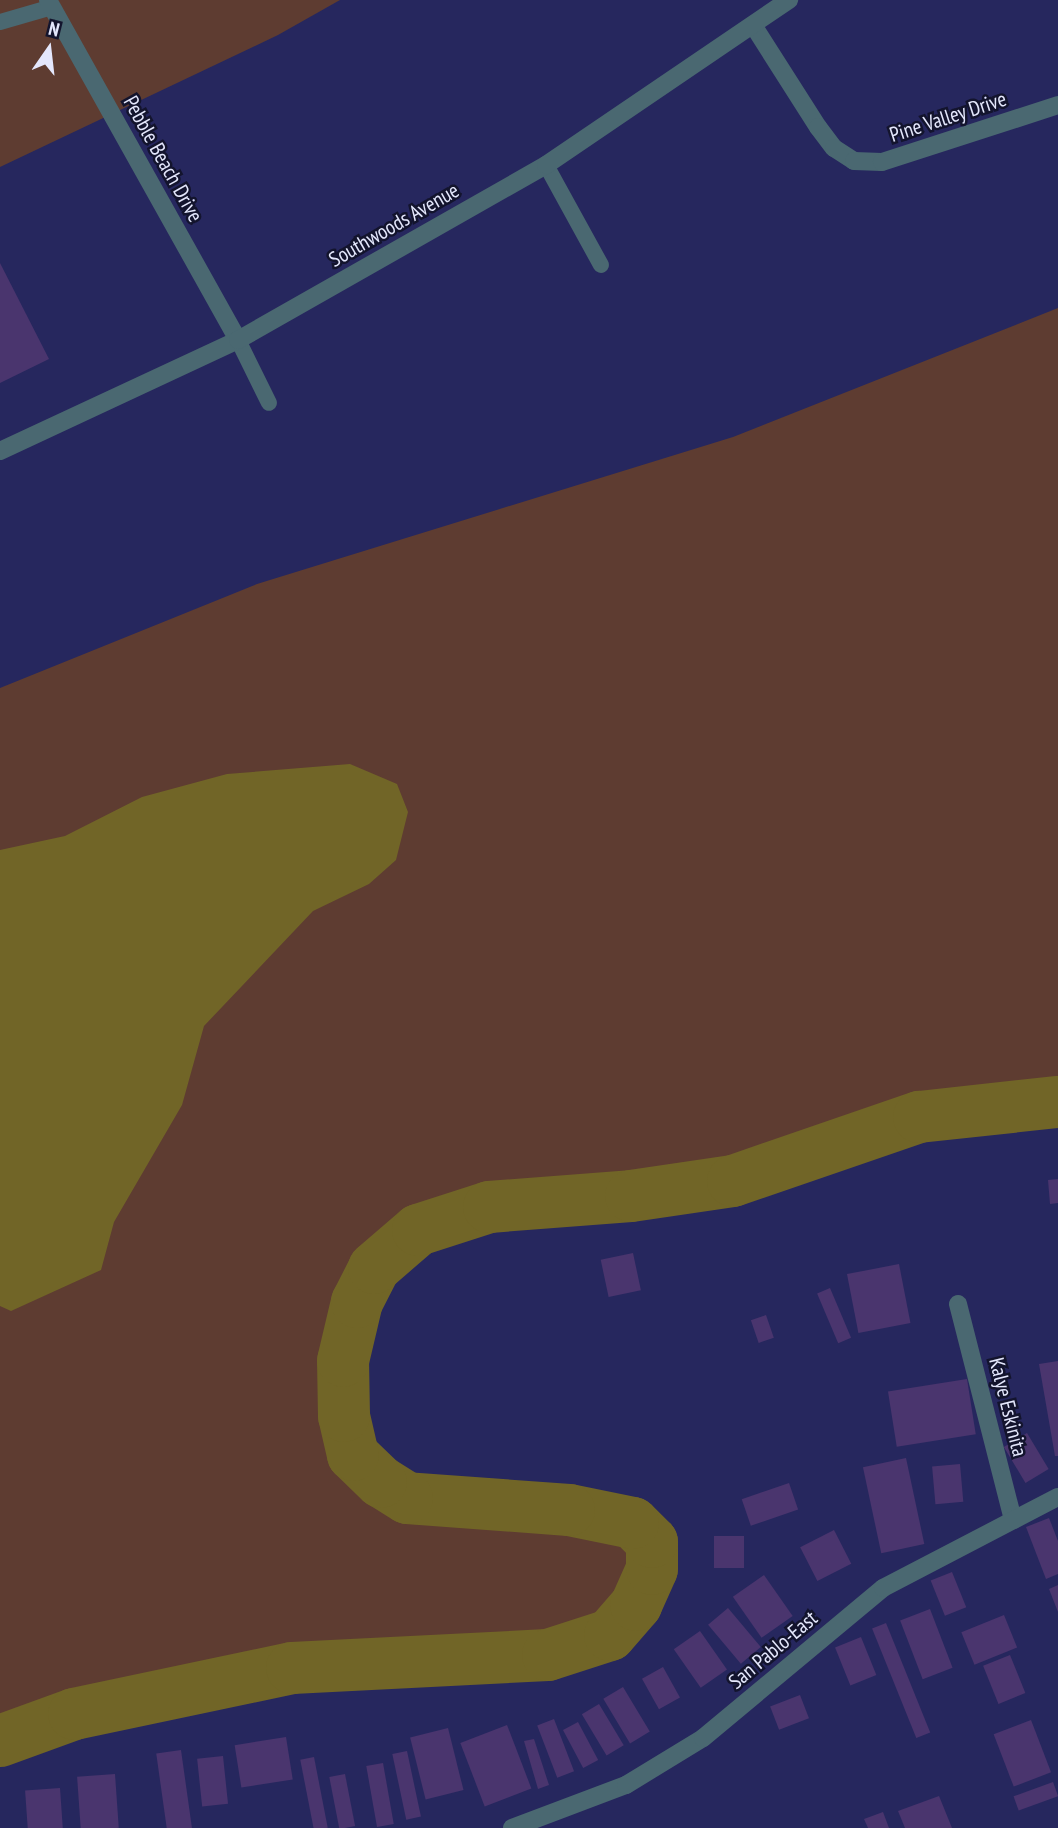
<!DOCTYPE html>
<html>
<head>
<meta charset="utf-8">
<style>
  body { margin:0 }
  #map { position:relative; width:1058px; height:1828px; overflow:hidden; background:#26275e; font-family:"PT Sans Narrow",sans-serif }
  div>[style] { position:absolute }
  [style*='--x'] { left:calc(var(--x)*1px); top:calc(var(--y)*1px); width:calc(var(--w)*1px); rotate:calc(var(--a)*1deg) }
  .green>* { inset:0; background:#5e3c31 }
  .water>* { inset:0; background:#716527 }
  .river>* { height:52px; margin:-26px; padding:0 26px; transform-origin:26px; border-radius:26px; background:#716527 }
  .building>* { inset:0; background:#4a356e; transform-origin:0 0 }
  .service>* { height:16px; margin:-8px; padding:0 8px; transform-origin:8px; border-radius:8px; background:#4a6871 }
  .minor>* { height:18px; margin:-9px; padding:0 9px; transform-origin:9px; border-radius:9px; background:#4a6871 }
  span { translate:-50% -50%; white-space:nowrap; text-align:center; line-height:1.15; -webkit-text-stroke:5px #13142d; paint-order:stroke }
  .street-label { font-size:21px; color:#e4e7fc }
  .north { position:absolute; left:14px; top:14px; width:70px; height:70px; -webkit-text-stroke:5px #13142d; paint-order:stroke; rotate:14deg; font-size:19px; font-weight:700; line-height:28px; text-align:center; color:#e4e7fc }
  .north::after { content:''; display:block; margin:auto; width:24px; height:32px; background:#e4e7fc; clip-path:polygon(50% 0,100% 100%,50% 72%,0 100%) }
</style>
</head>
<body>
<div id="map">
  <div class="green">
    <i style="clip-path:polygon(0 0,340px 0,278px 35px,0 167px)"></i>
    <i style="clip-path:polygon(1058px 308px,1058px 1102px,919px 1117px,733px 1181px,631px 1196px,489px 1207px,418px 1230px,374px 1268px,357px 1302px,343px 1361px,344px 1416px,353px 1455px,381px 1482px,407px 1498px,569px 1510px,633px 1523px,652px 1542px,652px 1569px,636px 1605px,610px 1635px,548px 1655px,292px 1668px,74px 1714px,0 1741px,0 688px,257px 584px,733px 437px)"></i>
  </div>
  <div class="water">
    <i style="clip-path:polygon(350px 764px,397px 784px,408px 812px,396px 860px,369px 884px,313px 911px,204px 1026px,182px 1105px,114px 1222px,101px 1270px,11px 1311px,0 1306px,0 850px,65px 836px,142px 797px,227px 774px)"></i>
  </div>
  <div class="river">
    <i style="--x:0;--y:1741;--w:79;--a:-20"></i>
    <i style="--x:74;--y:1714;--w:223;--a:-11.9"></i>
    <i style="--x:292;--y:1668;--w:256;--a:-2.9"></i>
    <i style="--x:548;--y:1655;--w:65;--a:-17.9"></i>
    <i style="--x:610;--y:1635;--w:40;--a:-49"></i>
    <i style="--x:636;--y:1605;--w:39;--a:-66"></i>
    <i style="--x:652;--y:1569;--w:27;--a:-90"></i>
    <i style="--x:652;--y:1542;--w:27;--a:-135"></i>
    <i style="--x:633;--y:1523;--w:65;--a:-168.5"></i>
    <i style="--x:569;--y:1510;--w:162;--a:-175.8"></i>
    <i style="--x:407;--y:1498;--w:31;--a:-148"></i>
    <i style="--x:381;--y:1482;--w:39;--a:-136"></i>
    <i style="--x:353;--y:1455;--w:40;--a:-103"></i>
    <i style="--x:344;--y:1416;--w:55;--a:-91"></i>
    <i style="--x:343;--y:1361;--w:61;--a:-76.7"></i>
    <i style="--x:357;--y:1302;--w:38;--a:-63"></i>
    <i style="--x:374;--y:1268;--w:58;--a:-40.8"></i>
    <i style="--x:418;--y:1230;--w:75;--a:-17.9"></i>
    <i style="--x:489;--y:1207;--w:142;--a:-4.4"></i>
    <i style="--x:631;--y:1196;--w:103;--a:-8.4"></i>
    <i style="--x:733;--y:1181;--w:197;--a:-19"></i>
    <i style="--x:919;--y:1117;--w:140;--a:-6.2"></i>
  </div>
  <div class="building">
    <i style="clip-path:polygon(0 263px,49px 359px,0 383px)"></i>
    <i style="clip-path:polygon(1058px 1179px,1058px 1203px,1050px 1204px,1048px 1180px)"></i>
    <i style="left:633px;top:1253px;width:38px;height:33px;rotate:78deg"></i>
    <i style="left:899px;top:1264px;width:60px;height:53px;rotate:79deg"></i>
    <i style="left:830px;top:1288px;width:54px;height:14px;rotate:67deg"></i>
    <i style="left:766px;top:1315px;width:24px;height:16px;rotate:71deg"></i>
    <i style="clip-path:polygon(1058px 1361px,1058px 1456px,1055px 1456px,1039px 1364px)"></i>
    <i style="left:967px;top:1379px;width:56px;height:80px;rotate:81deg"></i>
    <i style="left:1027px;top:1433px;width:42px;height:27px;rotate:59deg"></i>
    <i style="left:906px;top:1458px;width:88px;height:44px;rotate:78deg"></i>
    <i style="left:960px;top:1464px;width:38px;height:28px;rotate:85deg"></i>
    <i style="left:789px;top:1483px;width:28px;height:50px;rotate:71deg"></i>
    <i style="clip-path:polygon(1049px 1518px,1058px 1541px,1058px 1574px,1046px 1579px,1026px 1527px)"></i>
    <i style="left:834px;top:1530px;width:38px;height:38px;rotate:63deg"></i>
    <i style="left:714px;top:1536px;width:30px;height:32px"></i>
    <i style="left:952px;top:1572px;width:38px;height:23px;rotate:68deg"></i>
    <i style="left:764px;top:1575px;width:50px;height:38px;rotate:55deg"></i>
    <i style="clip-path:polygon(1058px 1585px,1058px 1612px,1049px 1589px)"></i>
    <i style="left:728px;top:1608px;width:51px;height:26px;rotate:50deg"></i>
    <i style="left:930px;top:1609px;width:63px;height:32px;rotate:69deg"></i>
    <i style="left:1004px;top:1615px;width:35px;height:46px;rotate:68deg"></i>
    <i style="left:886px;top:1623px;width:118px;height:15px;rotate:68deg"></i>
    <i style="left:700px;top:1631px;width:47px;height:32px;rotate:55deg"></i>
    <i style="left:861px;top:1637px;width:41px;height:28px;rotate:68deg"></i>
    <i style="left:1010px;top:1655px;width:41px;height:29px;rotate:68deg"></i>
    <i style="left:663px;top:1667px;width:35px;height:24px;rotate:61deg"></i>
    <i style="left:623px;top:1687px;width:52px;height:23px;rotate:59deg"></i>
    <i style="left:800px;top:1695px;width:25px;height:32px;rotate:69deg"></i>
    <i style="left:599px;top:1704px;width:48px;height:20px;rotate:59deg"></i>
    <i style="left:554px;top:1719px;width:56px;height:18px;rotate:69deg"></i>
    <i style="left:1031px;top:1720px;width:56px;height:40px;rotate:69deg"></i>
    <i style="left:578px;top:1722px;width:43px;height:17px;rotate:62deg"></i>
    <i style="left:507px;top:1725px;width:68px;height:50px;rotate:69deg"></i>
    <i style="left:448px;top:1728px;width:64px;height:39px;rotate:76deg"></i>
    <i style="left:286px;top:1737px;width:43px;height:52px;rotate:81deg"></i>
    <i style="clip-path:polygon(534px 1739px,549px 1785px,538px 1789px,524px 1741px)"></i>
    <i style="left:181px;top:1750px;width:79px;height:25px;rotate:82deg"></i>
    <i style="left:407px;top:1751px;width:67px;height:15px;rotate:78deg"></i>
    <i style="left:223px;top:1756px;width:48px;height:26px;rotate:84deg"></i>
    <i style="left:314px;top:1757px;width:72px;height:14px;rotate:79deg"></i>
    <i style="left:383px;top:1763px;width:62px;height:17px;rotate:80deg"></i>
    <i style="left:115px;top:1774px;width:54px;height:38px;rotate:86deg"></i>
    <i style="left:345px;top:1774px;width:53px;height:16px;rotate:79deg"></i>
    <i style="left:1053px;top:1782px;width:15px;height:42px;rotate:70deg"></i>
    <i style="left:60px;top:1788px;width:40px;height:35px;rotate:86deg"></i>
    <i style="clip-path:polygon(939px 1796px,952px 1828px,905px 1828px,898px 1811px)"></i>
    <i style="clip-path:polygon(883px 1812px,889px 1828px,868px 1828px,864px 1819px)"></i>
  </div>
  <div class="service">
    <i style="--x:0;--y:22;--w:54;--a:-16.1"></i>
    <i style="--x:546;--y:165;--w:114;--a:61.2"></i>
    <i style="--x:238;--y:340;--w:70;--a:63.8"></i>
  </div>
  <div class="minor">
    <i style="--x:48;--y:0;--w:389;--a:60.8"></i>
    <i style="--x:753;--y:25;--w:121;--a:57.5"></i>
    <i style="--x:818;--y:127;--w:26;--a:53"></i>
    <i style="--x:834;--y:148;--w:24;--a:33"></i>
    <i style="--x:854;--y:161;--w:28;--a:2"></i>
    <i style="--x:882;--y:162;--w:185;--a:-17.9"></i>
    <i style="--x:0;--y:451;--w:263;--a:-25"></i>
    <i style="--x:238;--y:340;--w:354;--a:-29.6"></i>
    <i style="--x:546;--y:165;--w:294;--a:-34.2"></i>
    <i style="--x:958;--y:1304;--w:223;--a:75.7"></i>
    <i style="--x:512;--y:1828;--w:122;--a:-20.7"></i>
    <i style="--x:626;--y:1785;--w:90;--a:-31.4"></i>
    <i style="--x:703;--y:1738;--w:234;--a:-39.8"></i>
    <i style="--x:883;--y:1588;--w:197;--a:-27.5"></i>
  </div>
  <div class="street-label">
    <span style="left:948px;top:117px;rotate:-18deg">Pine Valley Drive</span>
    <span style="left:163px;top:159px;rotate:61deg">Pebble Beach Drive</span>
    <span style="left:394px;top:225px;rotate:-30deg">Southwoods Avenue</span>
    <span style="left:1008px;top:1407px;rotate:76deg">Kalye Eskinita</span>
    <span style="left:773px;top:1650px;rotate:-40deg">San Pablo-East</span>
  </div>
  <div class="north">N</div>
</div>
</body>
</html>
